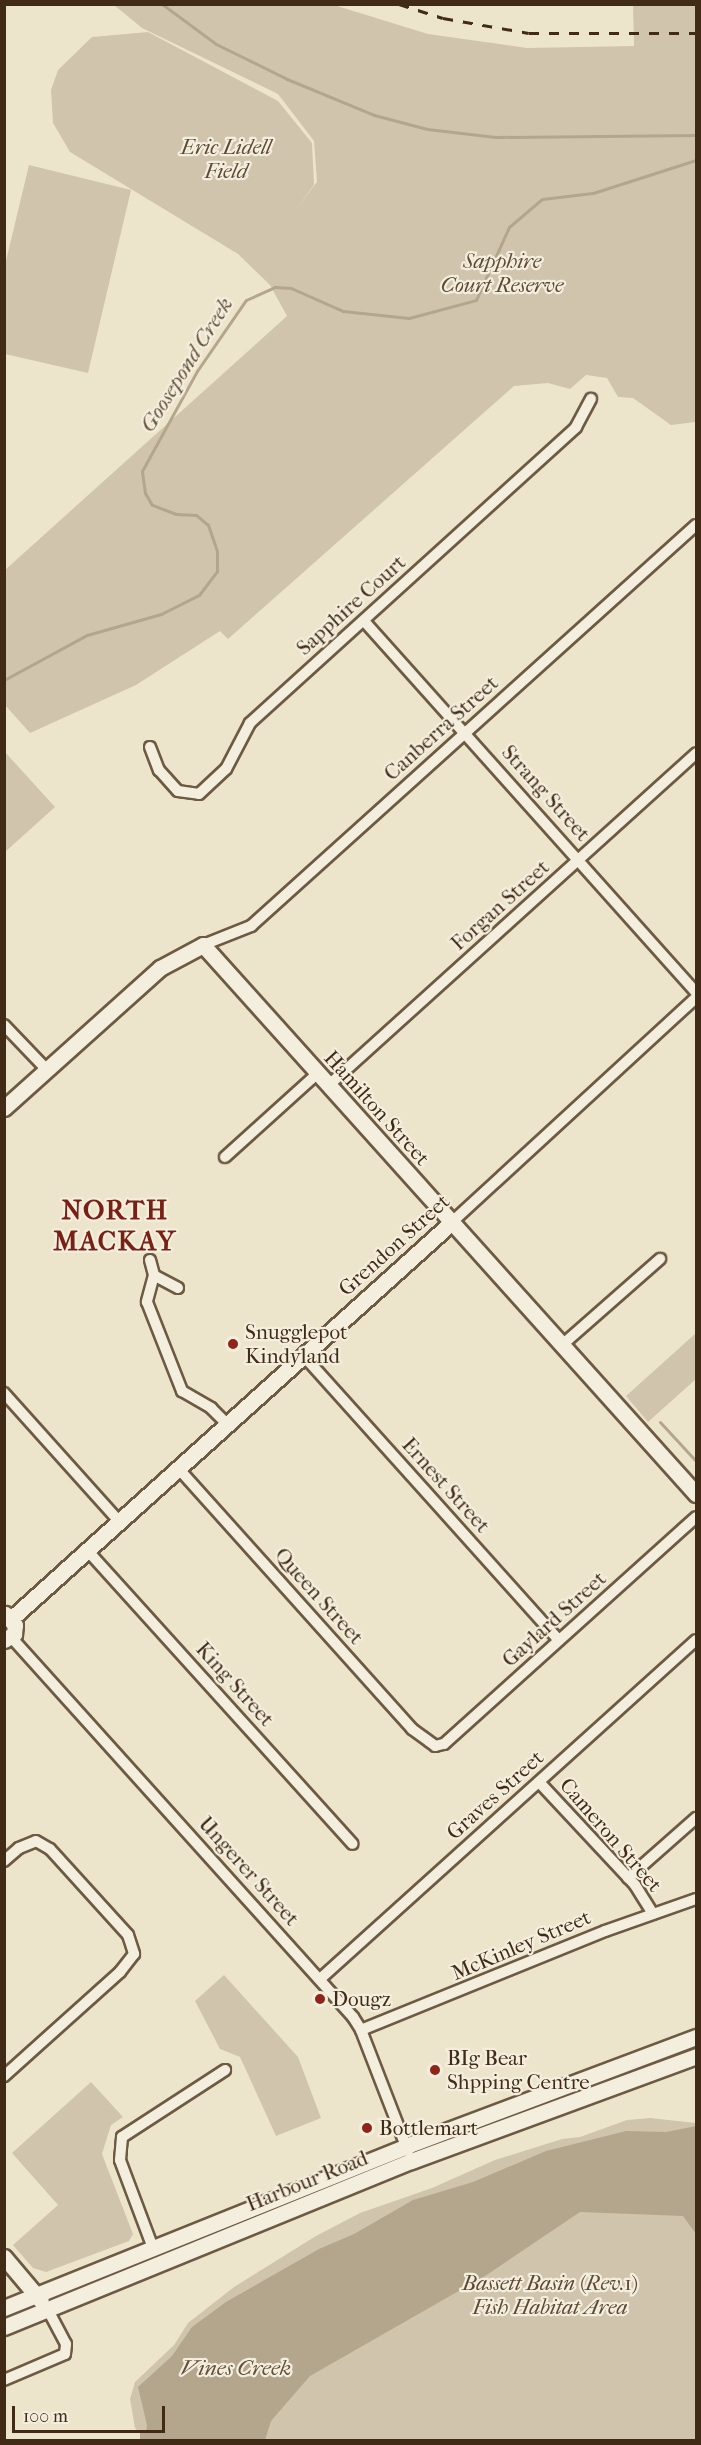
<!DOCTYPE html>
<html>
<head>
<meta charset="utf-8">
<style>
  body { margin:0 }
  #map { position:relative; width:701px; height:2445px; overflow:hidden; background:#ede5cb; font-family:"IM FELL French Canon",serif }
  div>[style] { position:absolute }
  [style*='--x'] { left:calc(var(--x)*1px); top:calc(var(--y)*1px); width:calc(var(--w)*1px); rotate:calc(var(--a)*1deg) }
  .green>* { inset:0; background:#d0c5ac }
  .water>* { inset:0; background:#b3a68d }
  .stream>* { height:3px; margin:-1.5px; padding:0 1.5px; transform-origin:1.5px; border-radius:1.5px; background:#b3a68d }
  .roads { filter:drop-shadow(2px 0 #6d5a43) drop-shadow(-2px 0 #6d5a43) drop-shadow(0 2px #6d5a43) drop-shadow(0 -2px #6d5a43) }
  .street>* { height:10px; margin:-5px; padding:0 5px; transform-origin:5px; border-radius:5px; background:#f3eedd }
  .secondary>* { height:15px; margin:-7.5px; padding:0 7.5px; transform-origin:7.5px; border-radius:7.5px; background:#f3eedd }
  .rail>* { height:3px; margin-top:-1.5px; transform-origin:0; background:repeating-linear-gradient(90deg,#422b16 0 10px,transparent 0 20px) }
  .dots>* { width:16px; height:16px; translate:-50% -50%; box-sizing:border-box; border:3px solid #f3eedd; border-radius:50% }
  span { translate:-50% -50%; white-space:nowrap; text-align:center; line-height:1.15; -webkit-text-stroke:4.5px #f3eedd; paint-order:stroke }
  .park-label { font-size:21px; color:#5e4a34; font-style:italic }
  .street-label { font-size:21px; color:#422b16 }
  .poi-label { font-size:21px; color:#422b16 }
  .left { translate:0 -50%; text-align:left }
  .water-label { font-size:22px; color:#64503a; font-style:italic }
  .district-label { font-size:27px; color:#7a1f14; font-weight:700; letter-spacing:1.5px }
  .frame { position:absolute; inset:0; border:6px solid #422b16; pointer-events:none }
  .scale { position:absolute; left:12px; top:2406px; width:153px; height:27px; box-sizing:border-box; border:3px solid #422b16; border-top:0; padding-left:8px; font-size:18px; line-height:21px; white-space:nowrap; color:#422b16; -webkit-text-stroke:4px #f3eedd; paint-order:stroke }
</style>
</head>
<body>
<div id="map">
  <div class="green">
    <i style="clip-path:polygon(114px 5px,334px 5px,428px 34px,527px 48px,634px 46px,633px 5px,696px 5px,696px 422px,671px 425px,633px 398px,618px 397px,607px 378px,586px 375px,570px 389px,548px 383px,514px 386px,228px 639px,220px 631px,136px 685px,30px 733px,5px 705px,5px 570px,287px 316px,270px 285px,238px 254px,70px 152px,53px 123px,51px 90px,58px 70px,92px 37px,148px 32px,278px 101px,312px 143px,314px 185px,296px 209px,317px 182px,314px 141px,278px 94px,142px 28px)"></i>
    <i style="clip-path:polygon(29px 165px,131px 190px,88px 373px,5px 354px,5px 265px)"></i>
    <i style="clip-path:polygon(4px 751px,55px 807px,5px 852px,4px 852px)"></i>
    <i style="clip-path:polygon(696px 1333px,696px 1379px,648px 1422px,626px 1396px)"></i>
    <i style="clip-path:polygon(224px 1975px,298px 2057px,321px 2118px,276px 2136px,240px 2057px,220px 2049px,195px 2001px)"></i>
    <i style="clip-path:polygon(91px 2082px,123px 2117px,111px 2125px,102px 2154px,133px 2234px,129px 2241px,46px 2272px,33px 2268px,13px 2245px,58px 2205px,12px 2153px)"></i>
    <i style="clip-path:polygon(650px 2118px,696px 2123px,696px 2440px,147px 2440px,135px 2428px,130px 2399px,135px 2382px,174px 2345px,188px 2323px,234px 2287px,316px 2236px,360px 2213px,432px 2188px,495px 2160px,562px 2139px,580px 2137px,627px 2120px)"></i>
  </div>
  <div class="water">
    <i style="clip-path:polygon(696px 2126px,696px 2234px,683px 2216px,580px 2212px,485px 2276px,310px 2376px,271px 2421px,265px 2440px,140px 2440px,140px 2433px,146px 2433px,147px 2425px,138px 2387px,172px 2356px,192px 2327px,226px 2302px,319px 2249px,354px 2234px,413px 2200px,473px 2182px,546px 2151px,626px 2131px,666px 2132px)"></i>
  </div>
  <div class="stream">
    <i style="--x:162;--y:4;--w:67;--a:36.5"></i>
    <i style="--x:216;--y:44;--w:79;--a:26.2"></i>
    <i style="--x:287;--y:79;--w:94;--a:22.5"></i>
    <i style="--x:374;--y:115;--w:55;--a:14.8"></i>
    <i style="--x:427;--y:129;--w:69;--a:6.6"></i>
    <i style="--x:496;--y:137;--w:200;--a:-0.6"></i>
    <i style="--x:4;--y:680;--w:94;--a:-28.5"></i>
    <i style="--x:87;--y:635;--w:77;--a:-15.8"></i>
    <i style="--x:161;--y:614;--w:42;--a:-26.6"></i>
    <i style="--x:199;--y:595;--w:30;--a:-53"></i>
    <i style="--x:217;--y:571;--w:20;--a:-90"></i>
    <i style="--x:217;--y:551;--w:28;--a:-109"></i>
    <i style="--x:208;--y:525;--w:16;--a:-140"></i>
    <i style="--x:196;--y:515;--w:20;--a:-177"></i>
    <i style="--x:176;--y:514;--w:26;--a:-159"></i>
    <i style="--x:152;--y:505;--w:14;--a:-120"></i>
    <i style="--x:145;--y:493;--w:22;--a:-98"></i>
    <i style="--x:142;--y:471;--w:114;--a:-61.2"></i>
    <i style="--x:197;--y:371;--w:86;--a:-55.4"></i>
    <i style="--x:246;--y:300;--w:32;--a:-24"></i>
    <i style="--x:275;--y:287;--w:16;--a:4"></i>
    <i style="--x:291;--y:288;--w:57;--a:23.9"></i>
    <i style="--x:343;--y:311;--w:66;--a:6.1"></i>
    <i style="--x:409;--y:318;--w:69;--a:-15"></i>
    <i style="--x:476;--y:300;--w:80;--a:-65.7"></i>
    <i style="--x:509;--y:227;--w:43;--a:-40.3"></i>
    <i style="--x:542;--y:199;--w:51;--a:-6.7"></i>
    <i style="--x:593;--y:193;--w:108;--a:-17.8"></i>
    <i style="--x:660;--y:1422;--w:53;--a:47.3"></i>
  </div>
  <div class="roads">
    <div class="street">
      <i style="--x:364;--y:621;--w:498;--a:48.2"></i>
      <i style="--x:150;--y:747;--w:25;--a:69"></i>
      <i style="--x:159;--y:770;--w:28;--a:48"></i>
      <i style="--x:178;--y:791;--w:21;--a:8"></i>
      <i style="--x:199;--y:794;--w:37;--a:-43"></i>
      <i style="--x:226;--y:769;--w:52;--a:-62.4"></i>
      <i style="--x:250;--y:723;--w:440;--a:-42.2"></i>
      <i style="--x:576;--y:427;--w:32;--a:-62"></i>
      <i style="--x:203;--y:945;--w:52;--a:-21.6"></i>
      <i style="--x:251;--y:926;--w:599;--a:-42.02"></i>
      <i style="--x:4;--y:1025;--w:62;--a:46.3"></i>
      <i style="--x:329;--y:1085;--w:495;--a:-42.1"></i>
      <i style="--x:225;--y:1157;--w:125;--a:-42.1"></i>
      <i style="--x:452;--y:1222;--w:331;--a:-42.6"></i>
      <i style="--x:150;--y:1260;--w:16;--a:75"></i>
      <i style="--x:178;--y:1288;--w:27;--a:-152"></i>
      <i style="--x:154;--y:1275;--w:28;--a:105"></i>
      <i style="--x:147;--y:1302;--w:96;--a:68.5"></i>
      <i style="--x:182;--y:1391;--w:34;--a:30"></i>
      <i style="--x:211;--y:1408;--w:23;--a:45"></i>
      <i style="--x:561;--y:1346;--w:132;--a:-41.3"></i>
      <i style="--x:303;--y:1355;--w:383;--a:48.1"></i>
      <i style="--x:4;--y:1393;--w:172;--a:48.1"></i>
      <i style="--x:178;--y:1468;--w:351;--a:48.1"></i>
      <i style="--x:412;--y:1729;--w:29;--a:36"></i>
      <i style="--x:435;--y:1746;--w:9;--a:-13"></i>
      <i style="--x:444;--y:1744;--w:339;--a:-42"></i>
      <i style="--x:87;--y:1550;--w:396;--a:47.9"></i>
      <i style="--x:11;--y:1637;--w:511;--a:48.01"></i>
      <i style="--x:353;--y:2017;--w:15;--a:58"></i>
      <i style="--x:361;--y:2030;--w:130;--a:68.8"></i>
      <i style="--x:539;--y:1782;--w:141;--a:47"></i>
      <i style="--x:635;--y:1885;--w:34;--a:58"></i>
      <i style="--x:4;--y:1861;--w:20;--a:-41"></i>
      <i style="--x:19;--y:1848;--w:18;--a:-22"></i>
      <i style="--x:36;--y:1841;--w:16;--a:30"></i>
      <i style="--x:50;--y:1849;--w:116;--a:47.8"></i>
      <i style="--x:128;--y:1935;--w:20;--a:72"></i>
      <i style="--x:134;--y:1954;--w:23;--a:128"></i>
      <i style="--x:120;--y:1972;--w:156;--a:138.1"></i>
      <i style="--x:628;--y:1878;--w:91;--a:-41.4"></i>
      <i style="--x:320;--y:1979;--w:506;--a:-42.04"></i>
      <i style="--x:361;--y:2030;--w:263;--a:-22.1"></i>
      <i style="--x:605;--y:1931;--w:96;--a:-19.4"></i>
      <i style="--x:153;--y:2248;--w:94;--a:-110.6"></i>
      <i style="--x:120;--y:2160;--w:23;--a:-85"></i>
      <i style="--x:122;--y:2137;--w:123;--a:-33"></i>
      <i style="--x:4;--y:2380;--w:66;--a:-23.1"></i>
      <i style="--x:65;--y:2354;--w:10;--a:-84"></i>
      <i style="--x:66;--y:2344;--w:38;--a:-118"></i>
    </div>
    <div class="secondary">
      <i style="--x:4;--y:1108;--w:210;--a:-41.9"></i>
      <i style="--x:160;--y:968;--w:49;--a:-28.1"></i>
      <i style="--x:203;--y:945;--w:738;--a:48.08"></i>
      <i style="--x:12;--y:1618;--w:592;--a:-41.99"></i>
      <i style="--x:4;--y:1640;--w:12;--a:-31"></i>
      <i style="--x:14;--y:1634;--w:9;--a:-84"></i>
      <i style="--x:15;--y:1625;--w:15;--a:-132"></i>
      <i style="--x:4;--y:2257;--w:57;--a:49.9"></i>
      <i style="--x:4;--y:2308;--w:433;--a:-21.9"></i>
      <i style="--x:406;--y:2146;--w:310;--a:-20.6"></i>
      <i style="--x:4;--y:2327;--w:440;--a:-22.2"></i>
      <i style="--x:411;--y:2161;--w:304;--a:-20.2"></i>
    </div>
  </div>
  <div class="rail">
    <i style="--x:399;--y:4;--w:46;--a:17.7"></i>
    <i style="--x:443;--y:18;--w:87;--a:9.9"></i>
    <i style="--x:529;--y:33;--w:167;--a:0"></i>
  </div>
  <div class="dots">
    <i style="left:233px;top:1344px;background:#8f2418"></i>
    <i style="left:320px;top:1999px;background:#8f2418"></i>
    <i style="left:435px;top:2070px;background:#8f2418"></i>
    <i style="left:367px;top:2128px;background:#8f2418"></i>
  </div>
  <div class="park-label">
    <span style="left:226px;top:159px">Eric Lidell<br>Field</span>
    <span style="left:502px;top:273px">Sapphire<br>Court Reserve</span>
    <span style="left:550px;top:2295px">Bassett Basin (Rev.1)<br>Fish Habitat Area</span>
  </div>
  <div class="street-label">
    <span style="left:351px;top:605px;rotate:-42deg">Sapphire Court</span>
    <span style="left:441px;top:728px;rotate:-42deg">Canberra Street</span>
    <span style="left:546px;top:793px;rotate:48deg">Strang Street</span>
    <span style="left:500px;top:905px;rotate:-42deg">Forgan Street</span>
    <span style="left:377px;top:1108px;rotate:48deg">Hamilton Street</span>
    <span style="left:394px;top:1245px;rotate:-42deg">Grendon Street</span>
    <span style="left:446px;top:1485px;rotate:48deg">Ernest Street</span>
    <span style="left:319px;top:1596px;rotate:48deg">Queen Street</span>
    <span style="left:554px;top:1619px;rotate:-42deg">Gaylard Street</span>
    <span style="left:235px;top:1684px;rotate:48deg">King Street</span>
    <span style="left:495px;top:1795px;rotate:-42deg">Graves Street</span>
    <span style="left:611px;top:1835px;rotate:49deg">Cameron Street</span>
    <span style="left:249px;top:1871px;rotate:48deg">Ungerer Street</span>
    <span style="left:521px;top:1945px;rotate:-23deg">McKinley Street</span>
    <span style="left:307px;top:2181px;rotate:-22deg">Harbour Road</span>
  </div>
  <div class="poi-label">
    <span class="left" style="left:245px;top:1344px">Snugglepot<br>Kindyland</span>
    <span class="left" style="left:332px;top:1999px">Dougz</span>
    <span class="left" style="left:447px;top:2070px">BIg Bear<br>Shpping Centre</span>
    <span class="left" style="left:379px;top:2128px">Bottlemart</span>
  </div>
  <div class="water-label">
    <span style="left:187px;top:365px;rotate:-58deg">Goosepond Creek</span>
    <span style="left:236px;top:2369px">Vines Creek</span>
  </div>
  <div class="district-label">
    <span style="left:115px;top:1226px">NORTH<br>MACKAY</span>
  </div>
  <div class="frame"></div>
  <div class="scale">100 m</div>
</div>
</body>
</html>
